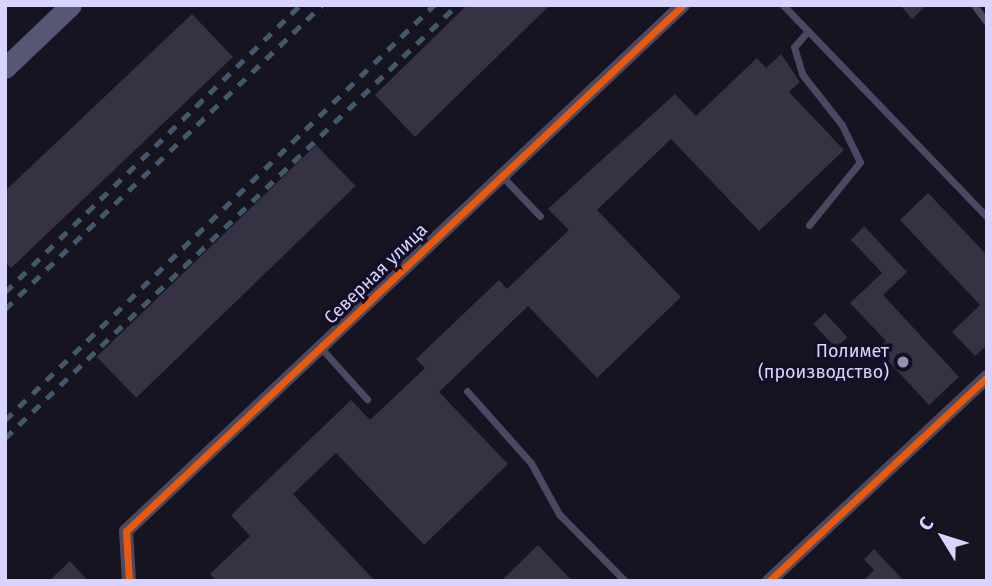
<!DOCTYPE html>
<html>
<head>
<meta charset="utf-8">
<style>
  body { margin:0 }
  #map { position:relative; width:992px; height:586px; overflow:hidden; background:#161421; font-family:"Fira Sans",sans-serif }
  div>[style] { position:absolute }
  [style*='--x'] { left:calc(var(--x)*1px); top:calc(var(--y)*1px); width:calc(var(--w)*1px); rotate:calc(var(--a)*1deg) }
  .building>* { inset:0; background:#343243; transform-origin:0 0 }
  .lane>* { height:7px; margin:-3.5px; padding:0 3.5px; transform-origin:3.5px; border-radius:3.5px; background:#4a4962 }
  .street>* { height:14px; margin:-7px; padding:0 7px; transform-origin:7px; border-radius:7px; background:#4a4962 }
  .secondary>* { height:21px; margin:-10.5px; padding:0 10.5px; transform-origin:10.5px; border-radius:10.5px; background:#575674 }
  .rail>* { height:4.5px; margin-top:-2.25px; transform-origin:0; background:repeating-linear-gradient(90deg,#43596b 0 10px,transparent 0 19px) }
  .cycleway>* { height:7px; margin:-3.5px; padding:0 3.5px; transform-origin:3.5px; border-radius:3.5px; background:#e8590c }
  .dots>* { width:19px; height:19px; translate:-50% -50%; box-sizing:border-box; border:4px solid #130f26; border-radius:50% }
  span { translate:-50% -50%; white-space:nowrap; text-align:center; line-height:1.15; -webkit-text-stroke:7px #130f26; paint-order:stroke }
  .street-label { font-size:18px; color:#d9d4ff }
  .poi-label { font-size:18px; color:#d9d4ff }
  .right { translate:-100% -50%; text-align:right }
  .frame { position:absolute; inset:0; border:7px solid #d9d4ff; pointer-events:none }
  .north { position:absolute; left:908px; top:502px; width:70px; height:70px; -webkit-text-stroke:5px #130f26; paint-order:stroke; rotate:308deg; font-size:19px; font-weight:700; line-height:28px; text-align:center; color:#d9d4ff }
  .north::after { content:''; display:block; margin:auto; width:24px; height:32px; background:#d9d4ff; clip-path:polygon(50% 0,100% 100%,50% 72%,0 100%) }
</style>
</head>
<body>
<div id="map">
  <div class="building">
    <i style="clip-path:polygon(467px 5px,550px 5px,415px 137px,375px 95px)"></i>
    <i style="clip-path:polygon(900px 5px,927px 5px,912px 19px)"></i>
    <i style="clip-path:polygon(192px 14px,233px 57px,11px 268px,5px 262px,5px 191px)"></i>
    <i style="clip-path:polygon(781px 54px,800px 82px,789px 92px,844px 150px,759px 231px,671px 139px,597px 210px,681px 297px,597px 378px,528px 306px,439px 392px,508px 464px,424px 545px,336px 453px,293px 494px,375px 581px,216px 581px,210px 574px,250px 536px,231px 515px,351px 400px,370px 420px,425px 368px,416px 359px,499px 280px,507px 289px,569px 230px,548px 209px,574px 185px,675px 94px,696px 116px,757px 58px,766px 68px)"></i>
    <i style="left:316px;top:145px;width:57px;height:305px;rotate:46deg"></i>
    <i style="clip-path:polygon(928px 193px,987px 255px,987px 345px,975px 356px,952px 332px,980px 305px,900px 220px)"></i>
    <i style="clip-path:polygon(864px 226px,907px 272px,883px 295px,959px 377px,929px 405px,877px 349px,886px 341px,850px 303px,882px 273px,851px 240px)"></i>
    <i style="left:825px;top:313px;width:33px;height:16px;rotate:47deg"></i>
    <i style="clip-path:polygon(538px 545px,572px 581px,501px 581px)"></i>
    <i style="clip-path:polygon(874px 549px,904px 581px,863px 581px,874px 570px,864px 559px)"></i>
    <i style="clip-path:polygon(70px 561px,88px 581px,49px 581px)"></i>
  </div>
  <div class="lane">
    <i style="--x:783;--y:5;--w:294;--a:46.1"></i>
    <i style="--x:974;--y:5;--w:21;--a:53"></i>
    <i style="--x:808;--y:31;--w:21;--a:131"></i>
    <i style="--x:794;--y:47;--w:28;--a:73"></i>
    <i style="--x:802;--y:74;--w:65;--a:51.9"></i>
    <i style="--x:842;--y:125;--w:41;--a:64.1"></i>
    <i style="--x:860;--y:162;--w:81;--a:129"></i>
    <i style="--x:502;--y:176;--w:55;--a:46.5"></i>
    <i style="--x:321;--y:348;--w:69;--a:48"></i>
    <i style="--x:467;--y:391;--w:96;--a:48.4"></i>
    <i style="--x:531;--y:463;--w:58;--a:61.2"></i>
    <i style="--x:559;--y:514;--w:94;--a:45.4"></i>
  </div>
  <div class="street">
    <i style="--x:129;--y:581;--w:50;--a:-93.4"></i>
    <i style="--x:126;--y:531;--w:766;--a:-43.36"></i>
    <i style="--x:769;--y:581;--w:299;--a:-43.1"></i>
  </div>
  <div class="secondary">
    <i style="--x:5;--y:68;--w:91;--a:-43.7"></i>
  </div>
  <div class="rail">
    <i style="--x:5;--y:292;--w:412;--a:-44.2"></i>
    <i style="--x:5;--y:309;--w:439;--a:-43.8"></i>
    <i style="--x:5;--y:420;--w:597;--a:-44.05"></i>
    <i style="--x:5;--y:438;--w:626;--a:-43.77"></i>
  </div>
  <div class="cycleway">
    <i style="--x:129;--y:581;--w:50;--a:-93.4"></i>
    <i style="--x:126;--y:531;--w:766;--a:-43.36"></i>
    <i style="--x:769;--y:581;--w:299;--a:-43.1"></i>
  </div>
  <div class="dots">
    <i style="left:903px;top:362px;background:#9591b1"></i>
  </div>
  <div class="street-label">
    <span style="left:376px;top:274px;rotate:-44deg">Северная улица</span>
  </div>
  <div class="poi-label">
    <span class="right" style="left:889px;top:362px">Полимет<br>(производство)</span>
  </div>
  <div class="frame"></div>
  <div class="north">С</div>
</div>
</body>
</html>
